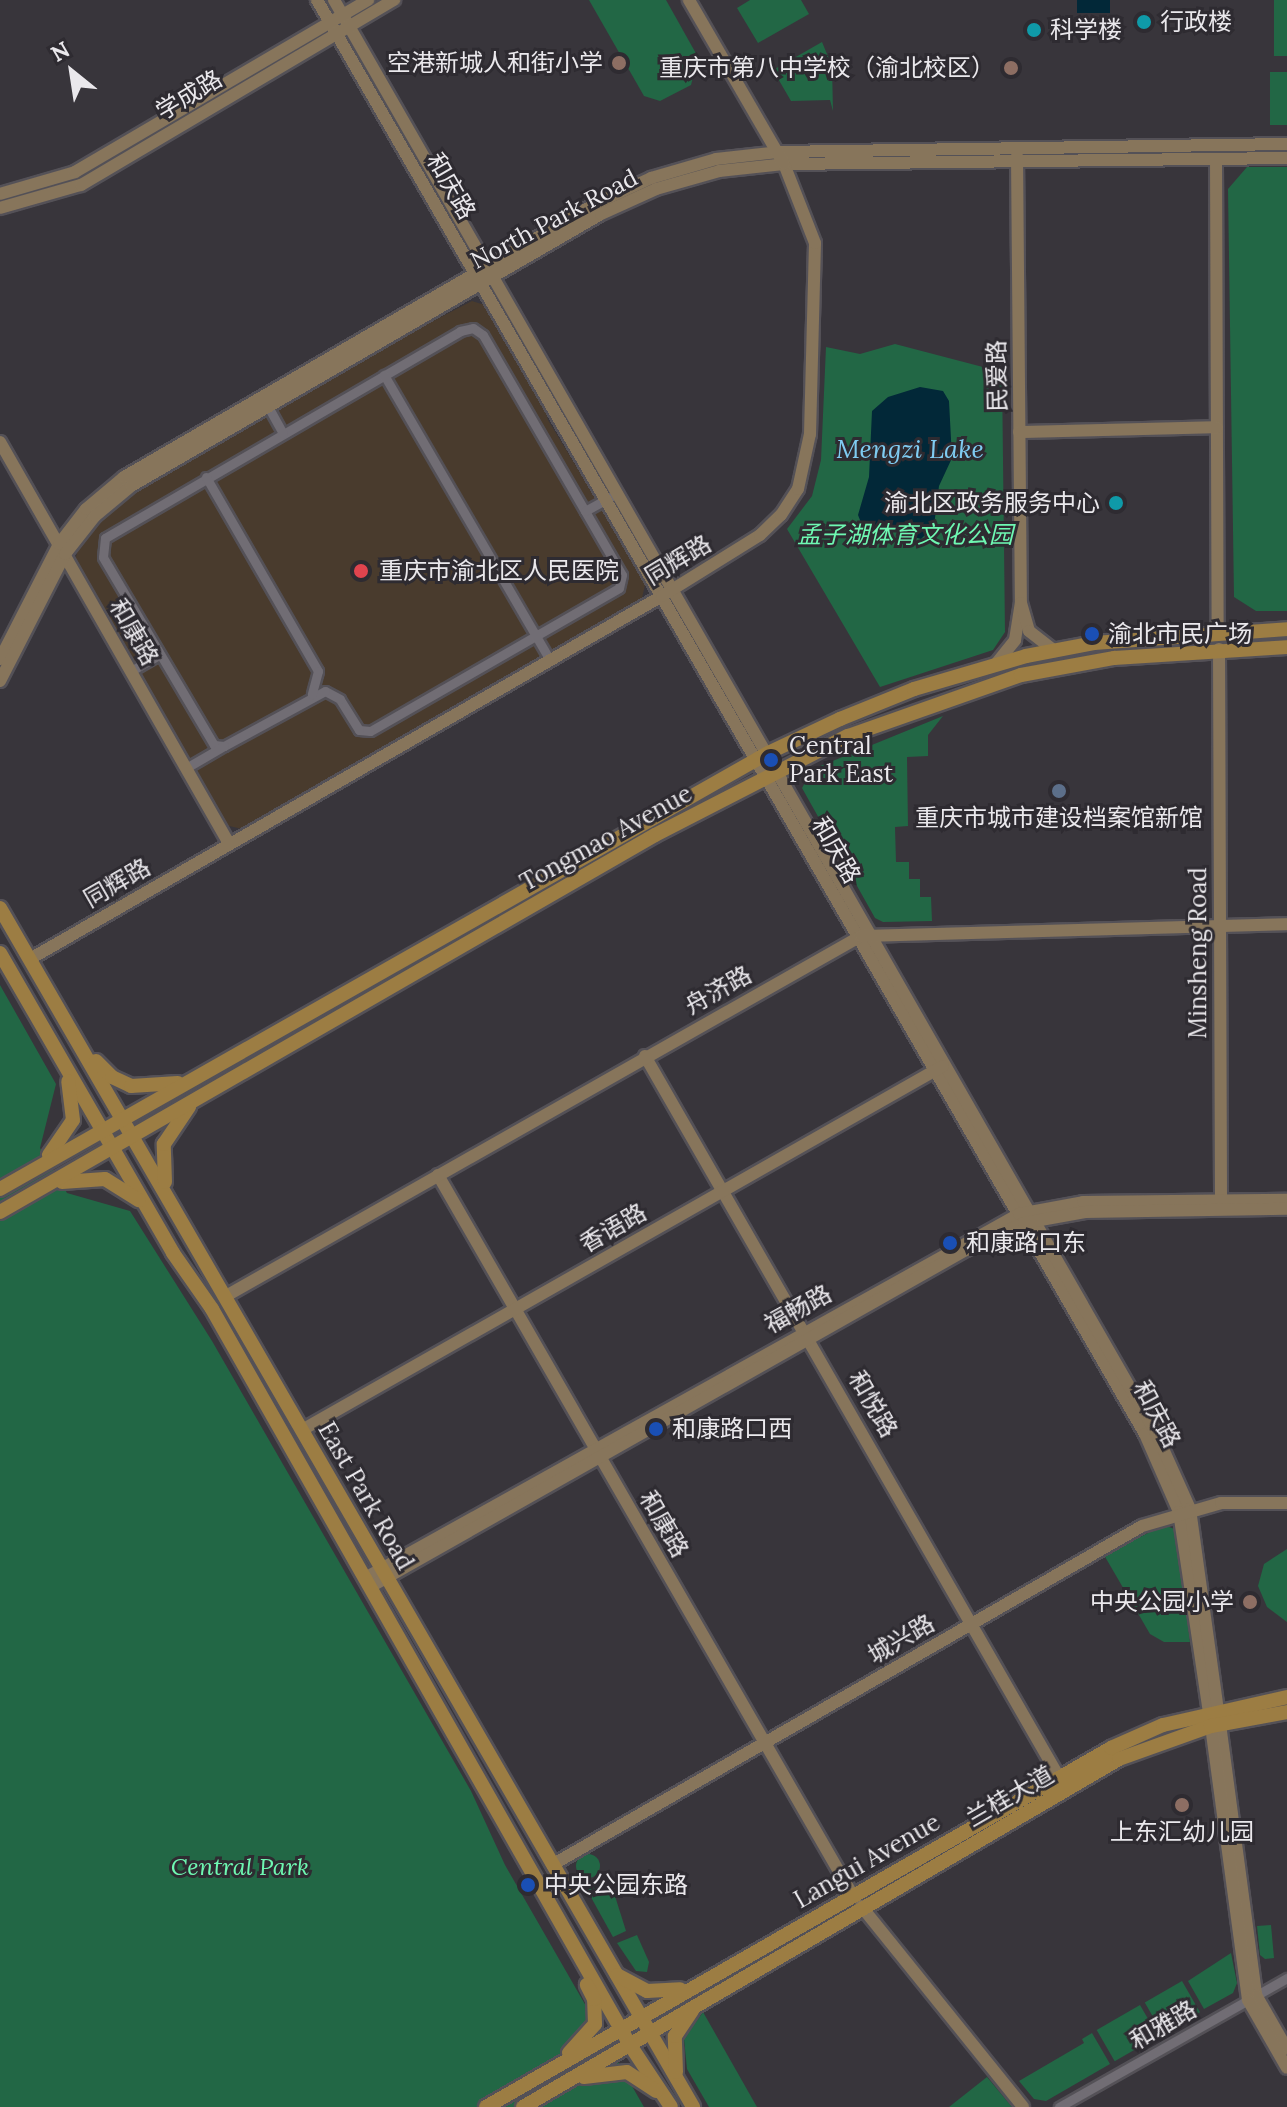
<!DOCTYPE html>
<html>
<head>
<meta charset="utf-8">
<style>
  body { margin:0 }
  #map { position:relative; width:1287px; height:2107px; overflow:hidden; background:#38353b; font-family:Lora,"Noto Sans SC",serif }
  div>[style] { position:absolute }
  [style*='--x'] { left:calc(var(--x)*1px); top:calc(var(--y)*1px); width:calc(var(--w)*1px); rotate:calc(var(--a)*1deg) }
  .medical>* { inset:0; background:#493b2d }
  .green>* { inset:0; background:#226745; transform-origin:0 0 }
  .round { border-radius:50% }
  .water>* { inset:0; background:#022838; transform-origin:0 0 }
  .roads { filter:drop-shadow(2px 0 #545157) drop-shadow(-2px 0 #545157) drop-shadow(0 2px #545157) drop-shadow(0 -2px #545157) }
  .street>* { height:9px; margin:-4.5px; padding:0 4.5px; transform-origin:4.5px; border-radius:4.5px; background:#716d74 }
  .secondary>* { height:12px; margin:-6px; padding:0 6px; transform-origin:6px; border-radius:6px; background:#87755b }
  .primary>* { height:14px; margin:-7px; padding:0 7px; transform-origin:7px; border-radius:7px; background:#9c7d43 }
  .dots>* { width:22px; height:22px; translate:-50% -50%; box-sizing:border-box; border:4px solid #2e2b31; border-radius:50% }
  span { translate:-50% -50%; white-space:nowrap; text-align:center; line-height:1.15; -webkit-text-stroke:6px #2e2b31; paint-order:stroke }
  .poi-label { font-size:24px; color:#eae8ec }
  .left { translate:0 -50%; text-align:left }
  .right { translate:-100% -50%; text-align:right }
  .street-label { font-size:24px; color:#eae8ec }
  .park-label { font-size:24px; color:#6ef8b2; font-style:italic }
  .water-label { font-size:26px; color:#7fccf2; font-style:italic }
  .north { position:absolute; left:32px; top:32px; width:80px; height:80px; -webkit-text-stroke:6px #2e2b31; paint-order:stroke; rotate:330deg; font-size:22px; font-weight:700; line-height:32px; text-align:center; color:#eae8ec }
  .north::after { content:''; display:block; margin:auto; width:28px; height:36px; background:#eae8ec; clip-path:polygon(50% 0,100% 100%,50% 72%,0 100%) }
</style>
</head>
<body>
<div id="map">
  <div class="medical">
    <i style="clip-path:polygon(472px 301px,488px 306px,541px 395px,548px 420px,646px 581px,642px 598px,242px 829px,225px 825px,75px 561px,78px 549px,101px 519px,136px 491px,373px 352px)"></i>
  </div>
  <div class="green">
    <i style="clip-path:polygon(589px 0,666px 0,698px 57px,691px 85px,660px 101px,644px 96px)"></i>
    <i style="clip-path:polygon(750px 0,801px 0,809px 14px,758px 43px,737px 8px)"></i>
    <i style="left:1274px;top:0;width:13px;height:56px"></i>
    <i style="clip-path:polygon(822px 42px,832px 66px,833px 111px,830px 100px,791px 101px,773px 70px)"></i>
    <i style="left:1270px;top:72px;width:17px;height:53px"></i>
    <i style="clip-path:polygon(1247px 167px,1287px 167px,1287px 611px,1256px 611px,1234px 597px,1228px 189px)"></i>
    <i style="clip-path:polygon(895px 344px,1002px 372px,1005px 632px,993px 650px,880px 687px,787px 529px,812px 496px,821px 460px,826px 347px,860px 354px)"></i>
    <i style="clip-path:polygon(943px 716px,928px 735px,928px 756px,907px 757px,908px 826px,895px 827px,896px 862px,909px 862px,909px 879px,920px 879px,920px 897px,931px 897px,932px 921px,883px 922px,875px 918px,802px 788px,813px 769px)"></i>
    <i style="clip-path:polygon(0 985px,56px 1084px,40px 1148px,67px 1193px,130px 1211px,212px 1341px,471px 1791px,505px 1865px,644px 2107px,0 2107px)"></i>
    <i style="clip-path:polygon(1164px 1525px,1177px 1530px,1190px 1642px,1164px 1642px,1150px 1634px,1104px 1555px)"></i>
    <i style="clip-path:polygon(1287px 1549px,1287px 1622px,1267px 1607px,1258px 1586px,1264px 1564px)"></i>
    <i class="round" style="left:576px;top:1854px;width:24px;height:24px"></i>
    <i style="clip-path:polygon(600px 1883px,615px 1896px,626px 1931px,613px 1937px,587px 1890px)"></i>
    <i style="clip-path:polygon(1271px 1925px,1274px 1958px,1265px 1959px,1260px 1955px,1257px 1926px)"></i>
    <i style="clip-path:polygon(637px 1935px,649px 1962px,647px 1972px,636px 1971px,617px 1943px)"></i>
    <i style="clip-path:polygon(1231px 1953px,1237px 1983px,1233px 1993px,1204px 2009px,1188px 1981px)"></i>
    <i style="left:1182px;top:1981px;width:36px;height:43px;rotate:60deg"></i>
    <i style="left:1140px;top:2005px;width:36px;height:50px;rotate:60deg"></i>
    <i style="clip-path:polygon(703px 2012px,757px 2107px,709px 2107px,687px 2069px,684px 2039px)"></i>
    <i style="clip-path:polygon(1092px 2033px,1110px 2064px,1046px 2101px,1034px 2099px,1019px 2081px,1084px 2043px,1082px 2039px)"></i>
    <i style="clip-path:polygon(987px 2077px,1012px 2107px,949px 2107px)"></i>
  </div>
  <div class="water">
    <i style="left:1077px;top:0;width:33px;height:13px"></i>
    <i style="clip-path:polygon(920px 387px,943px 391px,949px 401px,952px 458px,939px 486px,934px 526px,921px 539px,885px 528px,864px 530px,858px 515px,869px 477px,872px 411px,888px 397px)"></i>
  </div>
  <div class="roads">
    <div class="street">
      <i style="--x:473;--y:328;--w:12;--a:35"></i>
      <i style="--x:483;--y:335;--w:277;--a:59.9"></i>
      <i style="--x:622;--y:575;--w:13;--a:103"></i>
      <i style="--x:619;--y:588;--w:287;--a:150.1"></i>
      <i style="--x:370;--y:731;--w:11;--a:-175"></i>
      <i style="--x:359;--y:730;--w:36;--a:-122"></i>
      <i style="--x:340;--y:699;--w:17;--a:-152"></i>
      <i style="--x:325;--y:691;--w:115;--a:151.4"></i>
      <i style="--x:224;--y:746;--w:10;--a:-174"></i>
      <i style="--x:214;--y:745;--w:218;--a:-120.6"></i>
      <i style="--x:103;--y:557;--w:19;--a:-84"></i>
      <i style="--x:105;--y:538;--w:411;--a:-30.2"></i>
      <i style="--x:460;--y:331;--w:13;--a:-13"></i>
      <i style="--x:384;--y:375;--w:330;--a:59.8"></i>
      <i style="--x:265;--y:401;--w:37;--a:61"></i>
      <i style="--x:206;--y:477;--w:224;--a:60"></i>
      <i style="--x:318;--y:671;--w:24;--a:105"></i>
      <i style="--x:585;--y:511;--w:29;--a:-29"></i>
      <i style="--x:131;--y:671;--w:32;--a:-30"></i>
      <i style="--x:186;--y:768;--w:44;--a:-30.1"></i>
      <i style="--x:1059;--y:2107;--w:262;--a:-29.5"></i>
    </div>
    <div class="secondary">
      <i style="--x:317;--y:0;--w:1656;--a:60"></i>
      <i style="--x:1145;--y:1434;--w:85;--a:66.4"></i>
      <i style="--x:1179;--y:1512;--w:202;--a:81.5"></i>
      <i style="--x:334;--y:0;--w:1650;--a:60.16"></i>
      <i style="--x:1155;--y:1431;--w:85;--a:65.8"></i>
      <i style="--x:1190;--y:1509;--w:204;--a:82.1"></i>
      <i style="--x:1017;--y:156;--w:447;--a:89.5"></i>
      <i style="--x:1216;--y:159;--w:472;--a:89.8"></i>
      <i style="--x:0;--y:194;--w:78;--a:-16.3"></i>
      <i style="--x:75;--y:172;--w:340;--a:-30.4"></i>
      <i style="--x:0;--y:208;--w:84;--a:-15.9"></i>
      <i style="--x:81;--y:185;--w:364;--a:-30.6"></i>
      <i style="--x:1019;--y:432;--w:198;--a:-1.4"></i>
      <i style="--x:0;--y:442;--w:463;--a:60.3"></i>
      <i style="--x:1219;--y:649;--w:556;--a:89.79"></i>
      <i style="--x:0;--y:659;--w:129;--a:-62.8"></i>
      <i style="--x:59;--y:544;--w:44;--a:-52.4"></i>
      <i style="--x:86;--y:509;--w:50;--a:-40.1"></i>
      <i style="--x:124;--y:477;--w:547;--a:-30.08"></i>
      <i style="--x:597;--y:203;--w:60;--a:-24.8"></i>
      <i style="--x:651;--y:178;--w:68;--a:-16.3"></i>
      <i style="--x:716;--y:159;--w:62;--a:-6.4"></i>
      <i style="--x:778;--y:152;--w:509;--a:-0.9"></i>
      <i style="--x:995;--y:665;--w:32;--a:-51"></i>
      <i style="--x:1015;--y:640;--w:37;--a:-81"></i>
      <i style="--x:1021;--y:603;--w:29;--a:74"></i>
      <i style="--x:1029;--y:631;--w:33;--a:38"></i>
      <i style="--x:0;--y:681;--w:143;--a:-62.9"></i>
      <i style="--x:65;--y:554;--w:48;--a:-51.7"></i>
      <i style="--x:95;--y:516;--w:47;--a:-39.8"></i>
      <i style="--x:131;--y:486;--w:543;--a:-30.06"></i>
      <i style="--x:601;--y:214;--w:60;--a:-24.4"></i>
      <i style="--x:656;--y:189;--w:66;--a:-15.9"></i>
      <i style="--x:719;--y:171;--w:65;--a:-6.1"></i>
      <i style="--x:784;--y:164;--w:503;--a:-0.68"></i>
      <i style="--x:30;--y:959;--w:729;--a:-29.87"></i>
      <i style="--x:662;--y:596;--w:115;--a:-31.9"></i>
      <i style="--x:760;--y:535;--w:29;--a:-44"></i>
      <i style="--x:781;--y:515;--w:31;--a:-57"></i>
      <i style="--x:798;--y:489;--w:56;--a:-77.7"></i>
      <i style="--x:810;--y:434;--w:191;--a:-88.5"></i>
      <i style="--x:815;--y:243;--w:85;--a:-111.4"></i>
      <i style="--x:784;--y:164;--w:190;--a:-120.1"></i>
      <i style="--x:645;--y:1056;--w:831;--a:60.14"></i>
      <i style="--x:438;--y:1175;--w:830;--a:60.07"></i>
      <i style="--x:226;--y:1296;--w:730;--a:-29.55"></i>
      <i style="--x:861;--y:936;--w:426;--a:-1.6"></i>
      <i style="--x:302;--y:1430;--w:737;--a:-29.59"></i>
      <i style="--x:365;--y:1578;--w:748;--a:-29.1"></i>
      <i style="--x:1019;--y:1214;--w:65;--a:-10.6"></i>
      <i style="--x:1083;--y:1202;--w:204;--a:-0.6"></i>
      <i style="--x:370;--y:1587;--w:685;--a:-29.49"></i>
      <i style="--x:966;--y:1250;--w:64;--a:-25"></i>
      <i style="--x:1024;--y:1223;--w:62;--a:-10.2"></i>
      <i style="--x:1085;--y:1212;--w:202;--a:-0.9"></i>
      <i style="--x:1220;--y:1724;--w:273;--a:82.4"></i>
      <i style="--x:1256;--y:1995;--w:62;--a:60.1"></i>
      <i style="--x:1211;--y:1726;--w:276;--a:82.3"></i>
      <i style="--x:1248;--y:2000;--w:78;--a:60.2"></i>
      <i style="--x:552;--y:1865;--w:680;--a:-29.88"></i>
      <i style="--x:1142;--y:1526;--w:82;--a:-16.2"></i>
      <i style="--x:1221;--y:1503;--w:66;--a:0"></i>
      <i style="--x:861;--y:1906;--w:258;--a:51.1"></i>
    </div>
    <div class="primary">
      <i style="--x:0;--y:908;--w:1385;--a:59.97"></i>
      <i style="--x:0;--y:953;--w:346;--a:60"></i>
      <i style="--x:173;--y:1253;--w:68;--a:55.1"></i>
      <i style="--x:212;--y:1309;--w:846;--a:60.41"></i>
      <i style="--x:630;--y:2045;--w:74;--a:56.5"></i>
      <i style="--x:96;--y:1061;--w:23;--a:45"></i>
      <i style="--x:112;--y:1077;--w:21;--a:25"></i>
      <i style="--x:131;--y:1086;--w:47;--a:-3.7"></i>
      <i style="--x:49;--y:1155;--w:42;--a:-55.6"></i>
      <i style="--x:73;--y:1120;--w:39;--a:-97"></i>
      <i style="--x:62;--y:1182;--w:43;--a:-4"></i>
      <i style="--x:105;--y:1179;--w:40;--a:32"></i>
      <i style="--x:165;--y:1182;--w:38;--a:-92"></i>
      <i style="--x:164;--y:1144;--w:45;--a:-56"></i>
      <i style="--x:0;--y:1189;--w:883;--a:-29.58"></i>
      <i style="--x:768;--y:753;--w:80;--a:-25.3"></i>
      <i style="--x:840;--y:719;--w:80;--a:-22.1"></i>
      <i style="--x:914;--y:689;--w:117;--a:-16.4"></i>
      <i style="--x:1026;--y:656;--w:69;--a:-10.8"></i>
      <i style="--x:1094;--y:643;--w:194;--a:-4.1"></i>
      <i style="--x:0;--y:1212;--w:756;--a:-29.92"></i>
      <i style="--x:655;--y:835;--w:217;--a:-27.2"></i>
      <i style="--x:848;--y:736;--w:183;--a:-19.4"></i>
      <i style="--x:1021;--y:675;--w:95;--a:-10.4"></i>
      <i style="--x:1114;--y:658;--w:173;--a:-3.6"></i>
      <i style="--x:617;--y:1975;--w:34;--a:28"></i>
      <i style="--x:647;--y:1991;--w:33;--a:-3"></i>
      <i style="--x:569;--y:2053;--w:39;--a:-48"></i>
      <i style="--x:595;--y:2024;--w:25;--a:-92"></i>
      <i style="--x:594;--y:1999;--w:16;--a:-117"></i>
      <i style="--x:676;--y:2072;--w:36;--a:-92"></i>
      <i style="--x:675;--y:2036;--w:30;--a:-56"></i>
      <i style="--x:584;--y:2077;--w:43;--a:-6.6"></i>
      <i style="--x:627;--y:2072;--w:35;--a:33"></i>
      <i style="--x:486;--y:2107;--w:721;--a:-29.87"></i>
      <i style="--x:1111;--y:1748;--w:57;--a:-23.9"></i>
      <i style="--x:1163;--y:1725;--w:127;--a:-12.7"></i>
      <i style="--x:523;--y:2107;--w:690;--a:-30.28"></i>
      <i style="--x:1119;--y:1759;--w:98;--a:-19.7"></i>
      <i style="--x:1211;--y:1726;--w:77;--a:-10.4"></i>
    </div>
  </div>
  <div class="dots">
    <i style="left:1144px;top:22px;background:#0f9aa8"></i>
    <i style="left:1034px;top:30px;background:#0f9aa8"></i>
    <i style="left:619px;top:63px;background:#8d6e63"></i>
    <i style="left:1011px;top:68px;background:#8d6e63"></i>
    <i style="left:1116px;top:503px;background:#0f9aa8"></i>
    <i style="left:361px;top:571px;background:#e0444e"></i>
    <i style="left:1092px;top:634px;background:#1a4fb4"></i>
    <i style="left:771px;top:760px;background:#1a4fb4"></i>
    <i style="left:1059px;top:791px;background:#5c6f8a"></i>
    <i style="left:950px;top:1243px;background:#1a4fb4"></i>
    <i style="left:656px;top:1429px;background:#1a4fb4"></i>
    <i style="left:1250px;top:1602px;background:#8d6e63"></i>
    <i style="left:1182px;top:1805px;background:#8d6e63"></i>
    <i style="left:528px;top:1885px;background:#1a4fb4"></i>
  </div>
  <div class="poi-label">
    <span class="left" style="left:1160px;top:22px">行政楼</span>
    <span class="left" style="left:1050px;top:30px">科学楼</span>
    <span class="right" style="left:603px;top:63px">空港新城人和街小学</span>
    <span class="right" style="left:995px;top:68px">重庆市第八中学校（渝北校区）</span>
    <span class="right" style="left:1100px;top:503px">渝北区政务服务中心</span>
    <span class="left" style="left:379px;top:571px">重庆市渝北区人民医院</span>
    <span class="left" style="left:1108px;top:634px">渝北市民广场</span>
    <span class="left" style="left:789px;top:760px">Central<br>Park East</span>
    <span style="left:1059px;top:818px">重庆市城市建设档案馆新馆</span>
    <span class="left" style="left:966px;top:1243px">和康路口东</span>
    <span class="left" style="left:672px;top:1429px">和康路口西</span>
    <span class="right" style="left:1234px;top:1602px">中央公园小学</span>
    <span style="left:1182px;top:1832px">上东汇幼儿园</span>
    <span class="left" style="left:544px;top:1885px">中央公园东路</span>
  </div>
  <div class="street-label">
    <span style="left:189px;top:95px;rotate:-31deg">学成路</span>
    <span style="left:451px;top:186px;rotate:60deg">和庆路</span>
    <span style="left:554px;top:219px;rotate:-28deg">North Park Road</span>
    <span style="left:997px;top:376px;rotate:-91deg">民爱路</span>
    <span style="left:678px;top:560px;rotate:-31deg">同辉路</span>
    <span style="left:134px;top:632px;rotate:60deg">和康路</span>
    <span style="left:606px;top:838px;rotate:-29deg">Tongmao Avenue</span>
    <span style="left:836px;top:850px;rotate:60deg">和庆路</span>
    <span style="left:117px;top:883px;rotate:-30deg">同辉路</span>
    <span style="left:1198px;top:953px;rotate:-90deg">Minsheng Road</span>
    <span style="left:718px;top:990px;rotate:-29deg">舟济路</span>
    <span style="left:613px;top:1228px;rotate:-30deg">香语路</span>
    <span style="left:798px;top:1309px;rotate:-29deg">福畅路</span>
    <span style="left:873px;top:1404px;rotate:60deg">和悦路</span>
    <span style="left:1157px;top:1414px;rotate:62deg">和庆路</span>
    <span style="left:366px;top:1496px;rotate:60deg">East Park Road</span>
    <span style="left:664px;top:1524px;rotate:60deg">和康路</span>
    <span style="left:901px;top:1639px;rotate:-30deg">城兴路</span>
    <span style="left:1010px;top:1796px;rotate:-30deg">兰桂大道</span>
    <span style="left:867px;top:1861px;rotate:-30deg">Langui Avenue</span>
    <span style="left:1163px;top:2025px;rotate:-30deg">和雅路</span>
  </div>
  <div class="park-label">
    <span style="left:905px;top:535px">孟子湖体育文化公园</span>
    <span style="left:240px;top:1867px">Central Park</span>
  </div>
  <div class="water-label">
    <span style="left:910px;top:449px">Mengzi Lake</span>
  </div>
  <div class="north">N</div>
</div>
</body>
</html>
